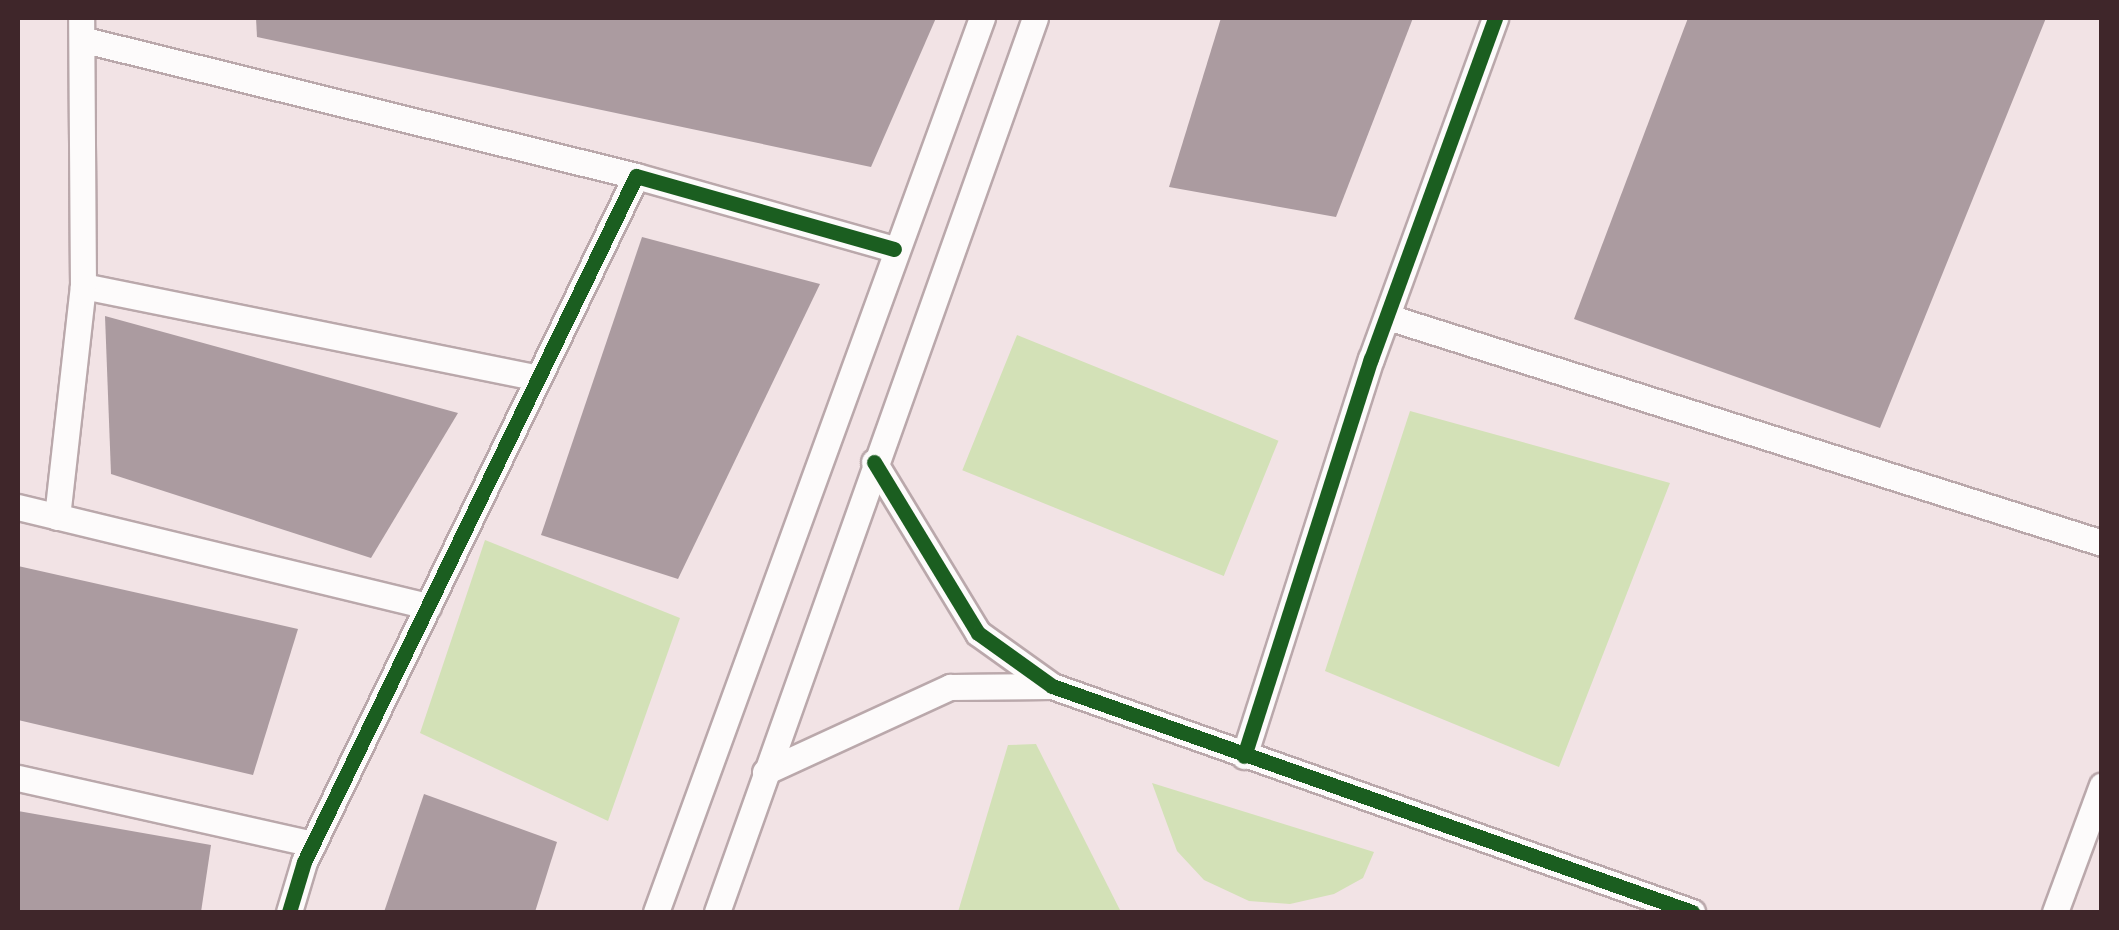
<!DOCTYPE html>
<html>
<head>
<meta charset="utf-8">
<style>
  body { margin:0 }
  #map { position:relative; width:2119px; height:930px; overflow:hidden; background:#f2e3e5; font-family:Overpass,sans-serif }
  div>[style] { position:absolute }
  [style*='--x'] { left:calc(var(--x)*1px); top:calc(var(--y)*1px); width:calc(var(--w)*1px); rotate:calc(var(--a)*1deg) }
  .green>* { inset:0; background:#d3e1b7; transform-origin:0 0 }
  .building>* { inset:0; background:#ab9ba0 }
  .roads { filter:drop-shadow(2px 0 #baa8ab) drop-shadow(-2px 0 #baa8ab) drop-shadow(0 2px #baa8ab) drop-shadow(0 -2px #baa8ab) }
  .minor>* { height:25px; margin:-12.5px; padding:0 12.5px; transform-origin:12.5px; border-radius:12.5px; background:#fdfbfb }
  .cycleway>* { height:15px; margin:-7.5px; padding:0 7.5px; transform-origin:7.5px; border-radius:7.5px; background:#1b5e20 }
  span { translate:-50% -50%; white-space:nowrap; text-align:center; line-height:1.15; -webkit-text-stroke:10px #fceeef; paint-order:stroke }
  .frame { position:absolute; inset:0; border:20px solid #3f262a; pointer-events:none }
</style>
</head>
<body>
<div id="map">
  <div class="green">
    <i style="left:1017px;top:335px;width:282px;height:146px;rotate:22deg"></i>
    <i style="clip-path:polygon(1410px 411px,1670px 483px,1559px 767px,1325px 671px)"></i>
    <i style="clip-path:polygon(485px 540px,680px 618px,608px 821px,420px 733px)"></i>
    <i style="clip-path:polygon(1036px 744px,1121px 912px,958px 912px,1008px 745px)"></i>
    <i style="clip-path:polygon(1152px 783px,1374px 852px,1363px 878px,1334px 894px,1290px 904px,1249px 901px,1204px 880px,1177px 851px)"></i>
  </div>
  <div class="building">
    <i style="clip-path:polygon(256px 18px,936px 18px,871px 167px,257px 37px)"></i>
    <i style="clip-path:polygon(1221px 18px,1413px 18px,1336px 217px,1169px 187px)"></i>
    <i style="clip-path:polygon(1688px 18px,2046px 18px,1880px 428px,1574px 319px)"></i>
    <i style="clip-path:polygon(642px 237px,820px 284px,678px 579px,541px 535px)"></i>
    <i style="clip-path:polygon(105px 316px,458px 413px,371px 558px,111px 474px)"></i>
    <i style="clip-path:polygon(18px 566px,298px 629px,253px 775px,18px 720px)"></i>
    <i style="clip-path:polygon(424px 794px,557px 842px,535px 912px,384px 912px)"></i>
    <i style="clip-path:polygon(18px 811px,211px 845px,201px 912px,18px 912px)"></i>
  </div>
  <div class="roads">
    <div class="minor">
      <i style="--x:85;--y:40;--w:568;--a:13.86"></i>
      <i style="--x:83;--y:286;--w:464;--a:11.4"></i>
      <i style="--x:1388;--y:317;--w:749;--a:17.56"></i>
      <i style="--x:874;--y:462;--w:200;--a:58.7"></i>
      <i style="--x:978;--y:633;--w:91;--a:35.6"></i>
      <i style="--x:1052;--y:686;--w:679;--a:19.45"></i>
      <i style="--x:18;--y:507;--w:422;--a:13.6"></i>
      <i style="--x:57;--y:517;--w:232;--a:-83.6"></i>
      <i style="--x:83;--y:286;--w:268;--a:-90.4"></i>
      <i style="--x:1244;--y:756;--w:417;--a:-72.3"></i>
      <i style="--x:1371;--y:359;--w:363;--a:-70"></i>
      <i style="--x:765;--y:772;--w:204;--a:-24.7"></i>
      <i style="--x:950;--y:687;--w:102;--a:-0.6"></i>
      <i style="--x:18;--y:778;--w:302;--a:12.6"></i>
      <i style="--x:289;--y:912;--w:52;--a:-73.3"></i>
      <i style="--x:304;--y:862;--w:762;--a:-64.17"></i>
      <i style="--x:636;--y:176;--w:268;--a:15.8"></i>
      <i style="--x:656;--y:912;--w:952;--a:-69.97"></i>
      <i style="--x:717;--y:912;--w:949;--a:-70.42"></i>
      <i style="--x:2055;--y:912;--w:135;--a:-69.7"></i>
    </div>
  </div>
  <div class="cycleway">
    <i style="--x:874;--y:462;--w:200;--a:58.7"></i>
    <i style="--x:978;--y:633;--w:91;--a:35.6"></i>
    <i style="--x:1052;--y:686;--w:679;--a:19.45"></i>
    <i style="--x:1244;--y:756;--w:417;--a:-72.3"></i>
    <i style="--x:1371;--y:359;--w:363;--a:-70"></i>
    <i style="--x:289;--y:912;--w:52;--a:-73.3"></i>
    <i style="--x:304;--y:862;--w:762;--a:-64.17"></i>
    <i style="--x:636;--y:176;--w:268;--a:15.8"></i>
  </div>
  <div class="frame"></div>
</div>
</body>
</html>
